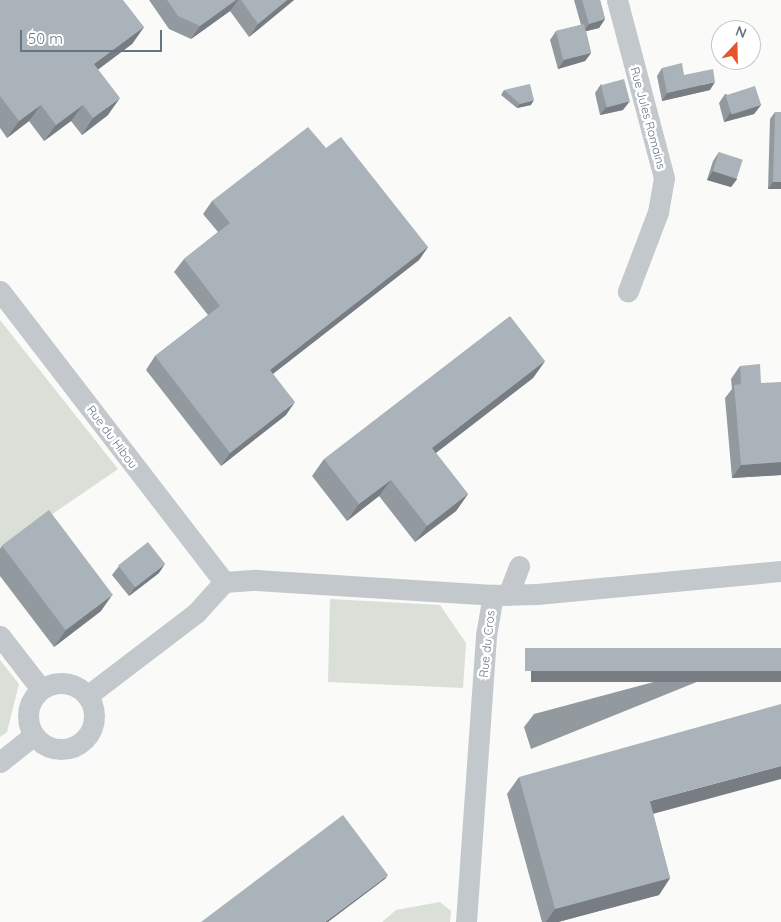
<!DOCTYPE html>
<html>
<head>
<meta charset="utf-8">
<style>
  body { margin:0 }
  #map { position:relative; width:781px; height:922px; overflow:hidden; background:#fafaf8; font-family:Quicksand,sans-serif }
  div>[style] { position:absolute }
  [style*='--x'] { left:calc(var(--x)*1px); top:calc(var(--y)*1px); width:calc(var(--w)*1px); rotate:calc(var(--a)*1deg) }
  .green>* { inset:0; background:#dadfd7 }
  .minor>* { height:21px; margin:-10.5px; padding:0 10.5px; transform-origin:10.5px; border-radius:10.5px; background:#c3c8cc }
  .minor>.ring { margin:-10.5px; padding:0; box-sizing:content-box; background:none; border:21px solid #c3c8cc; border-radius:50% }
  .wall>* { inset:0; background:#929a9f }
  .shaded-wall>* { inset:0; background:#777d82; transform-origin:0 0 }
  .building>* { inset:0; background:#aab3b9; transform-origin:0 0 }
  span { translate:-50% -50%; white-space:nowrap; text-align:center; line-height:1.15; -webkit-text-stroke:5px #fff; paint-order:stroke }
  .street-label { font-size:12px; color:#657683 }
  .north { position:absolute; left:711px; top:20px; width:50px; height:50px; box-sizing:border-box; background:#fff; border:1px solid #c1c8cd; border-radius:50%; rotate:21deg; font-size:14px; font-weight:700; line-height:20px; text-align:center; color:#657683 }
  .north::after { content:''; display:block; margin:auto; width:18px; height:22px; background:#e4572e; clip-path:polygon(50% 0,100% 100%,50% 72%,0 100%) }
  .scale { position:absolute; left:20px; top:30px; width:142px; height:22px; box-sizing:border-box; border:2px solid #657683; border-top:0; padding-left:6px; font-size:15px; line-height:18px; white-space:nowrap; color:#657683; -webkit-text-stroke:4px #fff; paint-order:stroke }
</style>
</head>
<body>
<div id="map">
  <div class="green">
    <i style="clip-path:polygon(0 320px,118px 469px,0 550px)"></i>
    <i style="clip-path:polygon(330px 599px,440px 605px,466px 643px,463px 688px,328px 682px)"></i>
    <i style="clip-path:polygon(0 660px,19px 684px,7px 732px,0 737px)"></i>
    <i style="clip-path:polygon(440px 902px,451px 911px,450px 922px,382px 922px,396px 910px)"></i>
  </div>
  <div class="minor">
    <i style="--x:617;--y:0;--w:184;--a:75.2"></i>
    <i style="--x:664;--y:178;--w:35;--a:100"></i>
    <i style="--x:658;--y:212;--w:85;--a:110.8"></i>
    <i style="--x:0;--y:291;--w:367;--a:52.4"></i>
    <i style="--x:224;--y:582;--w:32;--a:-4"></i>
    <i style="--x:256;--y:580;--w:237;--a:3.6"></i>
    <i style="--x:493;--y:595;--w:44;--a:-1.3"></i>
    <i style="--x:537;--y:594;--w:245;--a:-5.4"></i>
    <i style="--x:508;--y:595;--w:31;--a:-69"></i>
    <i style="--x:0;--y:636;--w:67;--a:52.3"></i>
    <i class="ring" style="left:28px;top:683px;width:45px;height:45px"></i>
    <i style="--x:87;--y:696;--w:137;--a:-37.3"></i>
    <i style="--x:196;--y:613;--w:42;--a:-47.9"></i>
    <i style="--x:0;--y:762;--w:43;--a:-38.5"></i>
    <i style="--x:466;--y:922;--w:288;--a:-86"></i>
    <i style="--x:486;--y:635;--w:41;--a:-80.1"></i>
  </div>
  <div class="wall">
    <i style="clip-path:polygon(0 0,144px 27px,132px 44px,98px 69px,108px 115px,82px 135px,71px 121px,44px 141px,29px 121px,7px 138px,0 128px)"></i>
    <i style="clip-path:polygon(149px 0,294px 0,249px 37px,230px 11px,191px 39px,169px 29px)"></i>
    <i style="clip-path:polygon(574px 0,600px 0,605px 19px,599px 28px,586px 31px,591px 53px,585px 61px,558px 69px,550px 40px,556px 31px,581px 25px)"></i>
    <i style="clip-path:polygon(662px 68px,684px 75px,710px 90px,662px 101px,657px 76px)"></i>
    <i style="clip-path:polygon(601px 84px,623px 110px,600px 115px,595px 93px)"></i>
    <i style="clip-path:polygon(504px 90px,531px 105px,517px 108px,501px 95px)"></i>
    <i style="clip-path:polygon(725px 94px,761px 105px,754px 114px,724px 122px,719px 103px)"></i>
    <i style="clip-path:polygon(775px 112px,781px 189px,768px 189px,770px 119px)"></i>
    <i style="clip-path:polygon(326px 148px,428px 247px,419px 260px,273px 374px,286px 415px,221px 466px,146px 370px,155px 356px,208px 315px,174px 272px,184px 259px,218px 232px,203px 214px,212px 201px)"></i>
    <i style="clip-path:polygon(719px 152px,737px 179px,731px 187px,707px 180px,713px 161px)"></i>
    <i style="clip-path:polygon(545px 361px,533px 378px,436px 453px,468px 494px,456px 511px,415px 542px,379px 496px,347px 521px,312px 476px,324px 459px)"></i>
    <i style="clip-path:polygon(740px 366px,761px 383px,781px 475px,732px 478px,725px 398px,732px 389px,731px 379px)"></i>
    <i style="clip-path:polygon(2px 546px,101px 611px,54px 647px,0 576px,0 549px)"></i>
    <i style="clip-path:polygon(119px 566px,159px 573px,129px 596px,112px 575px)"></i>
    <i style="clip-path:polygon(781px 648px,531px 749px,524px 727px,534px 714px)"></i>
    <i style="clip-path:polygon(519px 777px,653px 814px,670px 878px,659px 895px,558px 922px,542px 922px,507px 794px)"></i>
  </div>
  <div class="shaded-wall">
    <i style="clip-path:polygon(236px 0,238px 0,230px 11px,191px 39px,200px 26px)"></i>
    <i style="clip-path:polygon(287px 0,294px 0,249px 37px,258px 24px)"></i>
    <i style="clip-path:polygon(605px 19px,599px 28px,583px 32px,589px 24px)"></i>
    <i style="clip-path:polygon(144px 27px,132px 44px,83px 81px,94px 64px)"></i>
    <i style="clip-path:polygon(591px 53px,585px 61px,558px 69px,564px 60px)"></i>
    <i style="clip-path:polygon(715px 82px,710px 90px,662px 101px,667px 93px)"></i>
    <i style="clip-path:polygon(120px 98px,108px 115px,82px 135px,93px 118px)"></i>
    <i style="clip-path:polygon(534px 100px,531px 105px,517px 108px,520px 104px)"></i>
    <i style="clip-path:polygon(630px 101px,623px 110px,600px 115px,607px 106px)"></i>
    <i style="clip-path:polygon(41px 105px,29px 121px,7px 138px,19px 121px)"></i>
    <i style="clip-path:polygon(83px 105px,71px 121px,44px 141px,56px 125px)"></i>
    <i style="clip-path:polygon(761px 105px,754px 114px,724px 122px,730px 113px)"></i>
    <i style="clip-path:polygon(713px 171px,737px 179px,731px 187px,707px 180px)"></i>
    <i style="clip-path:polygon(773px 182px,781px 182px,781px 189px,768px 189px)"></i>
    <i style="clip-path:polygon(428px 247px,419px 260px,261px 383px,270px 370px)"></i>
    <i style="clip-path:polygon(545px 361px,533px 378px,420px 465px,432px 448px)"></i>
    <i style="clip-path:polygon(295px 402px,286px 415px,221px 466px,230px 453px)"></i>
    <i style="clip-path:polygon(781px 462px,781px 475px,732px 478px,741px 465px)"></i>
    <i style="clip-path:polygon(391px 480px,379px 496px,347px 521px,359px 504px)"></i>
    <i style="clip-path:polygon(468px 494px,456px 511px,415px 542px,427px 526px)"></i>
    <i style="clip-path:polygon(165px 564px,159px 573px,129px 596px,135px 587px)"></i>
    <i style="clip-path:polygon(113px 594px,101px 611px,54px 647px,66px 630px)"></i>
    <i style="left:781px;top:671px;width:11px;height:250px;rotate:90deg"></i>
    <i style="clip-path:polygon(781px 766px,781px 779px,638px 818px,650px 801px)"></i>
    <i style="clip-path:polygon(388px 875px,385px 879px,328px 922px,325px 922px)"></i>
    <i style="clip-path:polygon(670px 878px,659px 895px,558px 922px,546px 922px,555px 909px)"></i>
  </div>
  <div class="building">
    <i style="clip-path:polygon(0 0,123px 0,144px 27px,94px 64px,120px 98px,93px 118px,83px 105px,56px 125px,41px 105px,19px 121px,0 96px)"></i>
    <i style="clip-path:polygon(167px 0,236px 0,200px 26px,178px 16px)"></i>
    <i style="clip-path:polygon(241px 0,287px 0,258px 24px)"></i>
    <i style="clip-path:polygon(582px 0,600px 0,605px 19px,589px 24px)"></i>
    <i style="left:584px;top:24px;width:30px;height:29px;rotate:76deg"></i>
    <i style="clip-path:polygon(682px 63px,684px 75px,713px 69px,715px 82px,667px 93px,662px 68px)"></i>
    <i style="left:624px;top:79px;width:23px;height:24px;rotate:75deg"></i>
    <i style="clip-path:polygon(530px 84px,534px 100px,520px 104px,504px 90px)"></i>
    <i style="left:755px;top:86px;width:20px;height:31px;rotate:72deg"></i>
    <i style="clip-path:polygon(775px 112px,781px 112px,781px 182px,773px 182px)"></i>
    <i style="clip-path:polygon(308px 127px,326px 148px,341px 137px,428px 247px,270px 370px,295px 402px,230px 453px,155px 356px,220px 306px,184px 259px,230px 223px,212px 201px)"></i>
    <i style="left:719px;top:152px;width:25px;height:20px;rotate:18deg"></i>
    <i style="clip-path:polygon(510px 316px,545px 361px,432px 448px,468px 494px,427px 526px,391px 480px,359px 504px,324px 459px)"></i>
    <i style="clip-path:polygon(760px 364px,761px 383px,781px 382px,781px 462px,741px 465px,734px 385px,741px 384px,740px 366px)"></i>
    <i style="left:49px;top:510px;width:106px;height:59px;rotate:53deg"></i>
    <i style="left:148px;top:542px;width:28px;height:38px;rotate:52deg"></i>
    <i style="left:781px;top:648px;width:23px;height:256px;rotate:90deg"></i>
    <i style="clip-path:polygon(781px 704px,781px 766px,650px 801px,670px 878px,555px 909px,519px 777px)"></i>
    <i style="clip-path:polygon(343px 815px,388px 875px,325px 922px,201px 922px)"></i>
  </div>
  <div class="street-label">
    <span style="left:648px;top:118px;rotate:75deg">Rue Jules Romains</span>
    <span style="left:112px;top:437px;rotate:53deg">Rue du Hibou</span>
    <span style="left:487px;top:644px;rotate:-84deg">Rue du Cros</span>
  </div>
  <div class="north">N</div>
  <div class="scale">50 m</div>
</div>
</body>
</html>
